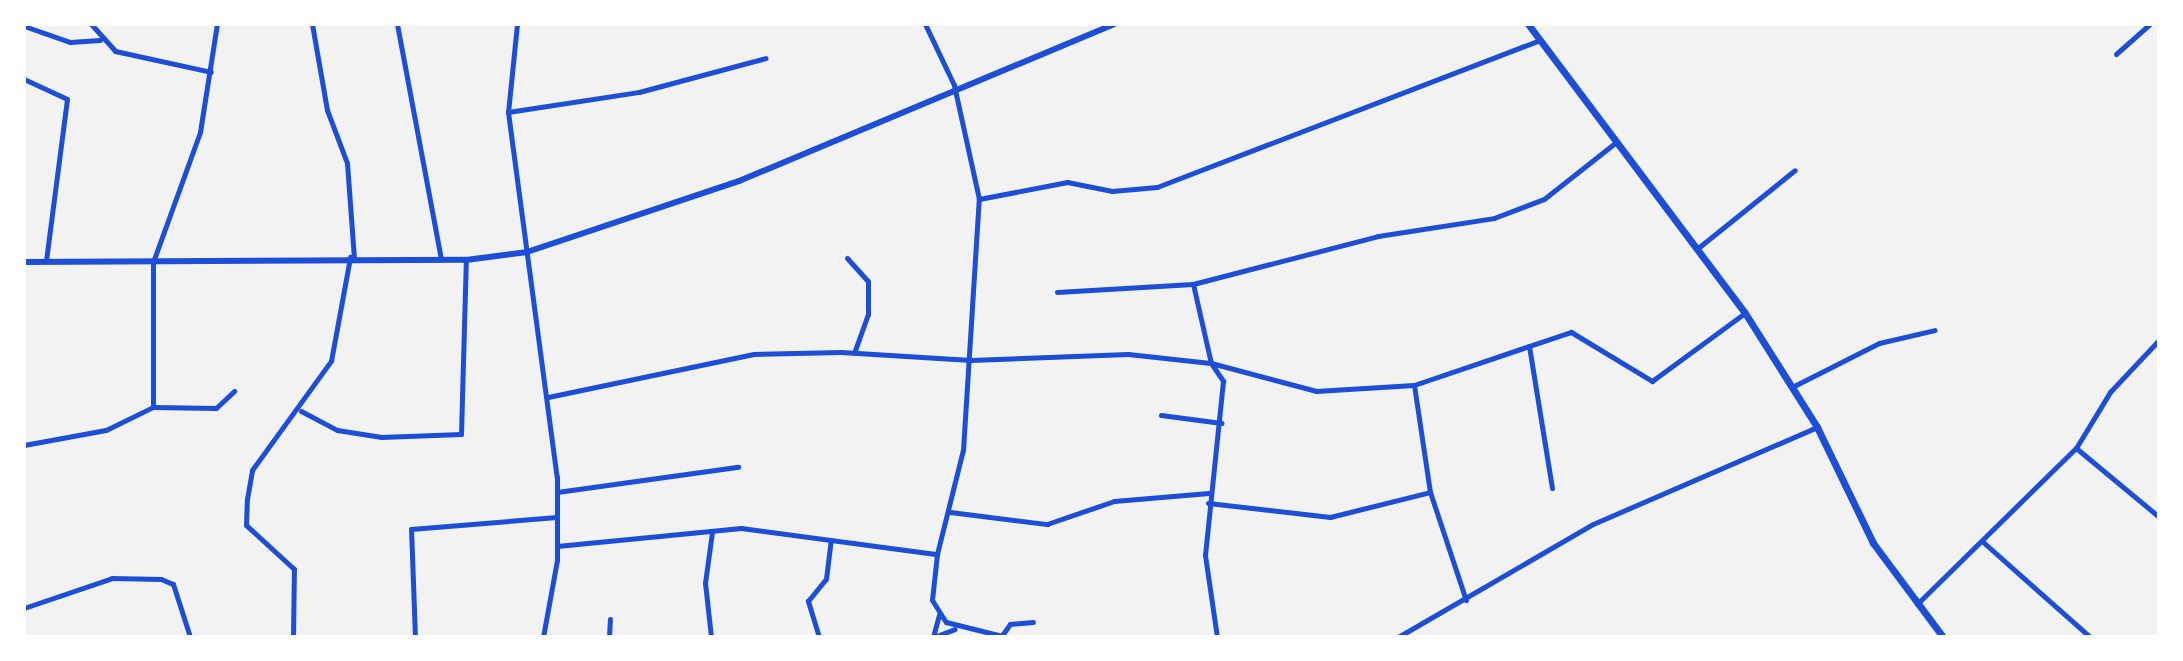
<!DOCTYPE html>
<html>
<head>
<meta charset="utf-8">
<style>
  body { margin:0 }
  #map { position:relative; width:2183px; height:661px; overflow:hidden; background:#f2f2f2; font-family:"Libre Baskerville",serif }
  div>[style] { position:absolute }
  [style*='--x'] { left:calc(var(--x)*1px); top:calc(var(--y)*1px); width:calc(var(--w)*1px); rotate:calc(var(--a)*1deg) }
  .minor>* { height:5px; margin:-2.5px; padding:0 2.5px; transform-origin:2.5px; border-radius:2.5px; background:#1d4ed8 }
  .tertiary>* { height:6px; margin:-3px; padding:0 3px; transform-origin:3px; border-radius:3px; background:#1d4ed8 }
  .secondary>* { height:7px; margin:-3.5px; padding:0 3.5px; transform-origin:3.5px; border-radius:3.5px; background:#1d4ed8 }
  span { translate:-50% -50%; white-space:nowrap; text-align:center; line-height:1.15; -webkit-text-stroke:6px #fff; paint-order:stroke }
  .frame { position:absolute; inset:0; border:26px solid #fff; pointer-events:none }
</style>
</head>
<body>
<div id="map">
  <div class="minor">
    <i style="--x:91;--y:24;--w:36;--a:48"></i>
    <i style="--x:115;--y:51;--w:98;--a:12.3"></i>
    <i style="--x:312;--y:24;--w:87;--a:80.1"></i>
    <i style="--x:327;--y:110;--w:57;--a:69.3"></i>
    <i style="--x:347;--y:163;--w:95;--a:85.8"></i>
    <i style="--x:397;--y:24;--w:239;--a:79.4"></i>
    <i style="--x:517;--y:24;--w:88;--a:95.8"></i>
    <i style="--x:508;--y:112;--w:368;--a:82.4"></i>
    <i style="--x:557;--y:477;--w:83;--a:90"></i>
    <i style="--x:557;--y:560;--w:78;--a:100.3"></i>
    <i style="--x:24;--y:26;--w:49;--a:19.2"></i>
    <i style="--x:70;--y:42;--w:30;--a:-4"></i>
    <i style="--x:2116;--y:54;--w:45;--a:-41.4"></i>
    <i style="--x:24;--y:79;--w:47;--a:24.9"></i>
    <i style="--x:67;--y:99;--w:162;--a:97.4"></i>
    <i style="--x:508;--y:112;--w:133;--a:-8.7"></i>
    <i style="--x:639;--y:92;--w:131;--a:-15"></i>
    <i style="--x:979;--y:199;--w:90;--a:-10.9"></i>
    <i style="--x:1067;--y:182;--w:46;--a:11.3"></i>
    <i style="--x:1112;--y:191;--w:45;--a:-5.1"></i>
    <i style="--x:1157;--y:187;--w:410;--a:-21"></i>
    <i style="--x:1698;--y:248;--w:124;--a:-38.8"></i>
    <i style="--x:847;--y:258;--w:31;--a:48"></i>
    <i style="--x:868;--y:281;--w:33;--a:90"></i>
    <i style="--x:868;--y:314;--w:41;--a:109.7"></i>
    <i style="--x:1193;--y:284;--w:81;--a:77.2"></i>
    <i style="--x:1211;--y:363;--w:22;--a:56"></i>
    <i style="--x:1223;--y:381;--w:175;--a:95.9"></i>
    <i style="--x:1205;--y:555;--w:83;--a:81.7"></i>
    <i style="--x:1057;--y:292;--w:136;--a:-3.4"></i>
    <i style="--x:1193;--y:284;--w:191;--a:-14.5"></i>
    <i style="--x:1378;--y:236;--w:117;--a:-8.8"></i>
    <i style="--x:1494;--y:218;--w:53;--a:-20.8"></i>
    <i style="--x:1544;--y:199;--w:90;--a:-38.3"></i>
    <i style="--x:1529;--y:346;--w:144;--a:80.8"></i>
    <i style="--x:1414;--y:385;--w:108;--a:81.5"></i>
    <i style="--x:1430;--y:492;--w:114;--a:71.6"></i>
    <i style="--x:1792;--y:387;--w:97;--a:-26.8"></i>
    <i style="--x:1879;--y:343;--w:57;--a:-13.1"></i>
    <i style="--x:548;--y:397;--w:210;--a:-11.8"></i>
    <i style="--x:754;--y:354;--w:87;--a:-1.3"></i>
    <i style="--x:841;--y:352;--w:130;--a:3.5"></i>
    <i style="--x:971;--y:360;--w:157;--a:-2.2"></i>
    <i style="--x:1128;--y:354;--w:83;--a:6.2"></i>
    <i style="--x:1211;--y:363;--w:109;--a:14.9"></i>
    <i style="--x:1316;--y:391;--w:98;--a:-3.5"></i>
    <i style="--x:1414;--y:385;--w:166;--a:-18.7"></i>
    <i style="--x:1571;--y:332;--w:95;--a:31.2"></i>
    <i style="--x:1652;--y:381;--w:115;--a:-36.2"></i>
    <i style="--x:153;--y:407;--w:145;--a:-90"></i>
    <i style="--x:153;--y:262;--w:138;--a:-70.1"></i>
    <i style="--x:200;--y:132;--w:109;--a:-81.1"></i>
    <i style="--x:301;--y:411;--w:41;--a:27.8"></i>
    <i style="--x:337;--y:430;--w:45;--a:9"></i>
    <i style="--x:381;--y:437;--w:80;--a:-2.1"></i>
    <i style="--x:461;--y:434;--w:174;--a:-88.4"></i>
    <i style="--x:1161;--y:415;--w:61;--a:7.6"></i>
    <i style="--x:24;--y:445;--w:83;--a:-10.4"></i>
    <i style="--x:106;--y:430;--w:52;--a:-26.1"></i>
    <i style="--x:153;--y:407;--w:63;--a:0.9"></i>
    <i style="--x:216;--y:408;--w:25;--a:-43"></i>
    <i style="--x:2076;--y:448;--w:66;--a:-58.7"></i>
    <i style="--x:2110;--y:392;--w:71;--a:-46.7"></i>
    <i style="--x:557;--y:492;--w:183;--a:-7.9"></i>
    <i style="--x:1208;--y:503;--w:123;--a:6.5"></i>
    <i style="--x:1330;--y:517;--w:103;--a:-14"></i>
    <i style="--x:950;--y:512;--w:98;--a:7.1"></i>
    <i style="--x:1047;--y:524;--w:71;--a:-18.9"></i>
    <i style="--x:1114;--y:501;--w:95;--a:-4.8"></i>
    <i style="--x:1983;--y:542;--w:143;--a:41.6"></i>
    <i style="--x:557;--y:546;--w:185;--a:-5.6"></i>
    <i style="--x:741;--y:528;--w:198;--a:7.6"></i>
    <i style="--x:937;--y:554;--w:107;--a:-76"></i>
    <i style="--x:963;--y:450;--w:252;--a:-86.4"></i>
    <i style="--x:979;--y:199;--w:117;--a:-102.4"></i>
    <i style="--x:954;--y:85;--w:68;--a:-115.4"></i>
    <i style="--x:937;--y:554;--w:46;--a:96.2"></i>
    <i style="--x:932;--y:600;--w:26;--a:58"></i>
    <i style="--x:946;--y:622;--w:62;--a:14"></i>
    <i style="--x:1917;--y:604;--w:223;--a:-44.5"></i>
    <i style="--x:2076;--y:448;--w:108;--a:39.7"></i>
    <i style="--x:24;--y:608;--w:93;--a:-18.8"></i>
    <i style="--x:112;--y:578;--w:49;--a:1.2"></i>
    <i style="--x:161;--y:579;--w:13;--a:23"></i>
    <i style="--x:173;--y:584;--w:56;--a:72.2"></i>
    <i style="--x:1003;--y:634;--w:12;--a:-55"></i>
    <i style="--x:1010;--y:624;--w:23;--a:-5"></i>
    <i style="--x:293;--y:637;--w:68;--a:-89.2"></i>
    <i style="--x:294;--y:569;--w:65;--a:-137.5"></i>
    <i style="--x:246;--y:525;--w:26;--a:-88"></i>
    <i style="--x:247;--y:499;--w:29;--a:-80"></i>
    <i style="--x:252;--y:470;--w:135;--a:-54.1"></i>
    <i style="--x:331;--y:361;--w:106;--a:-79.6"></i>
    <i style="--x:415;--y:637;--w:108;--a:-92.1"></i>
    <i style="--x:411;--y:529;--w:146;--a:-4.7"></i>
    <i style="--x:609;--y:637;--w:18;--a:-87"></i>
    <i style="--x:711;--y:637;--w:54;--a:-96.3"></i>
    <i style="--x:705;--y:583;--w:51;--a:-82.2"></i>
    <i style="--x:819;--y:637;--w:38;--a:-107"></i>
    <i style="--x:808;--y:601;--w:28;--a:-51"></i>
    <i style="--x:826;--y:579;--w:39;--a:-83"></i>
    <i style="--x:933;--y:637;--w:23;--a:-75"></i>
    <i style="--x:934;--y:637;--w:22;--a:-21"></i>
    <i style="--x:1398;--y:637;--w:225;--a:-30.1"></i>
    <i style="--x:1593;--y:524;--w:244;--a:-23.4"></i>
  </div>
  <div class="tertiary">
    <i style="--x:24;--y:262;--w:442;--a:-0.3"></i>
    <i style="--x:466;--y:260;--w:62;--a:-7.5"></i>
    <i style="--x:527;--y:252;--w:224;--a:-18.5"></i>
    <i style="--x:739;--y:181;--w:407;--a:-22.7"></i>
  </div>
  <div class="secondary">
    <i style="--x:1528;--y:24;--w:361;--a:53.1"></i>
    <i style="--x:1745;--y:313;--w:135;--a:57.7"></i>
    <i style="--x:1817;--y:427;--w:129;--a:64.2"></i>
    <i style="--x:1873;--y:543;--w:117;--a:53.3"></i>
  </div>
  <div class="frame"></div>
</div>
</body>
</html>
